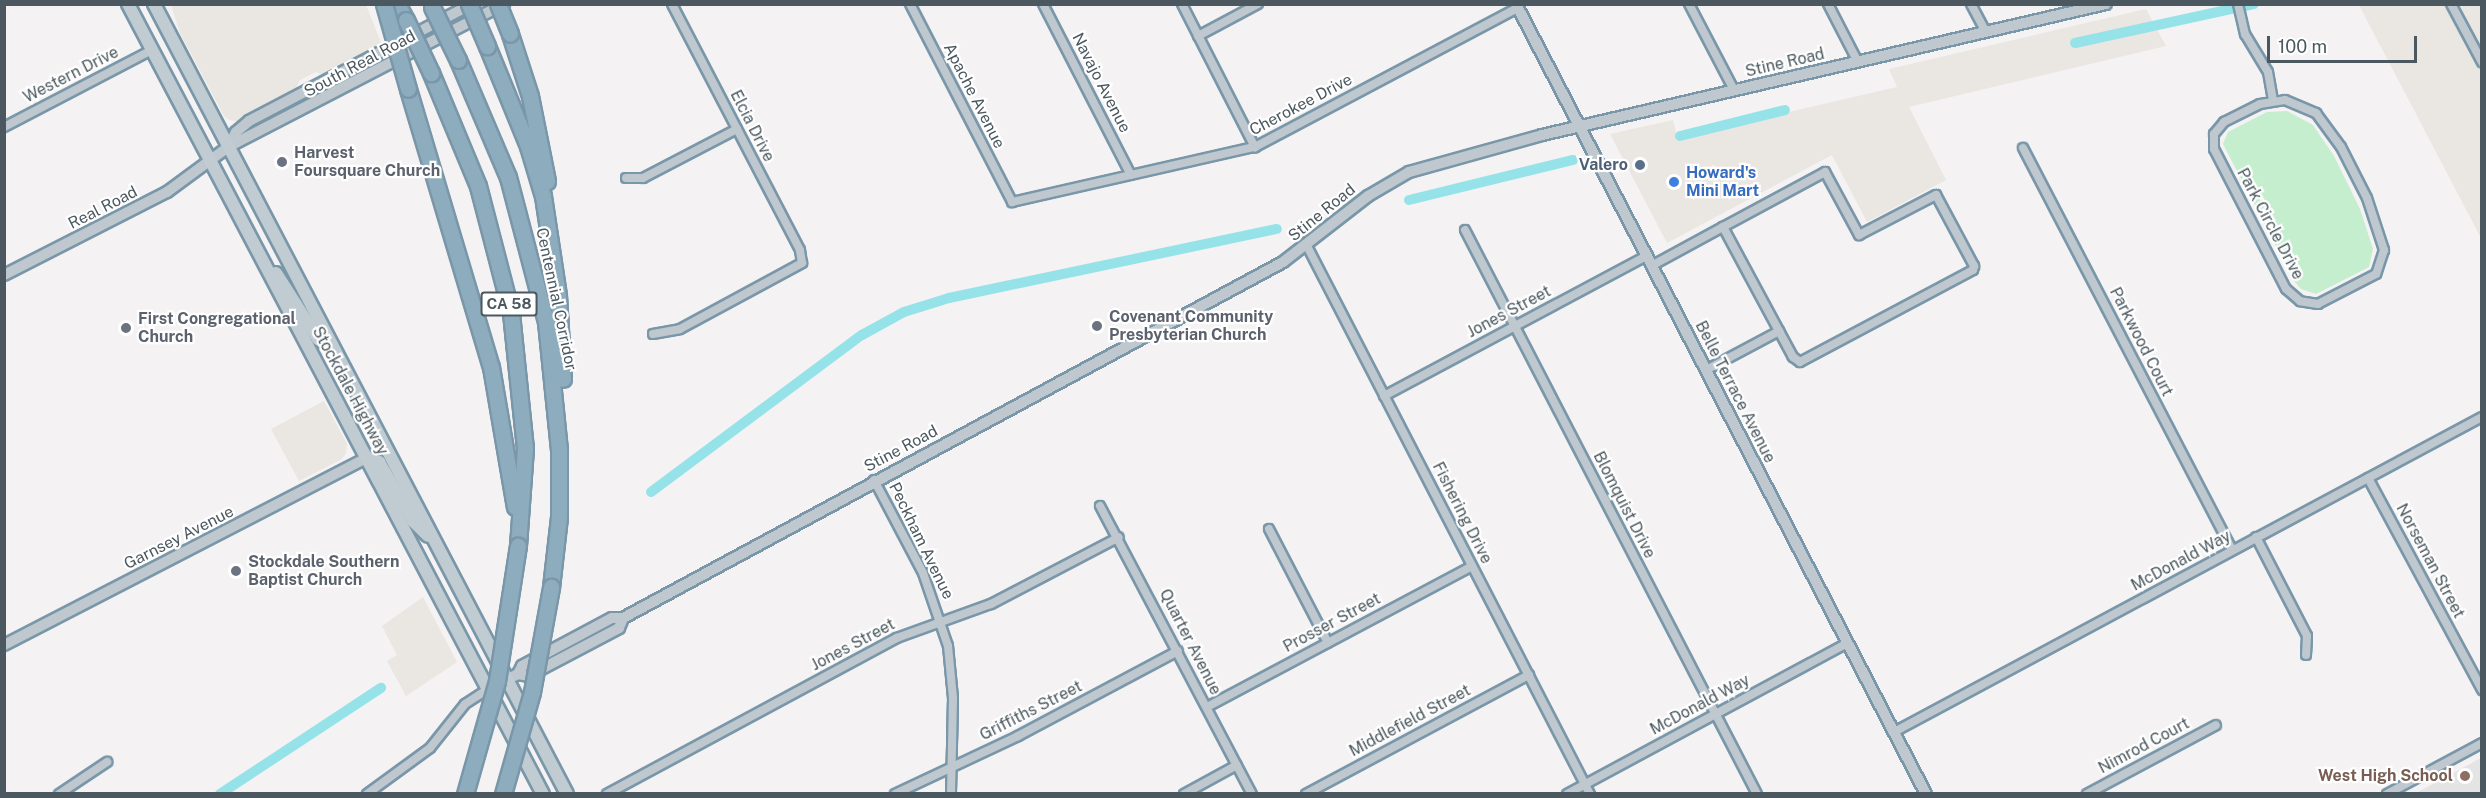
<!DOCTYPE html>
<html>
<head>
<meta charset="utf-8">
<style>
  body { margin:0 }
  #map { position:relative; width:2486px; height:798px; overflow:hidden; background:#f4f2f3; font-family:"Public Sans",sans-serif }
  div>[style] { position:absolute }
  [style*='--x'] { left:calc(var(--x)*1px); top:calc(var(--y)*1px); width:calc(var(--w)*1px); rotate:calc(var(--a)*1deg) }
  .commercial>* { inset:0; background:#eae6e1 }
  .education>* { inset:0; background:#e5e4e4 }
  .green>* { inset:0; background:#c5eecf }
  .canal>* { height:10px; margin:-5px; padding:0 5px; transform-origin:5px; border-radius:5px; background:#95e3e8 }
  .roads { filter:drop-shadow(2px 0 #7997a9) drop-shadow(-2px 0 #7997a9) drop-shadow(0 2px #7997a9) drop-shadow(0 -2px #7997a9) }
  .minor>* { height:8px; margin:-4px; padding:0 4px; transform-origin:4px; border-radius:4px; background:#bfc8ce }
  .tertiary>* { height:10px; margin:-5px; padding:0 5px; transform-origin:5px; border-radius:5px; background:#bfc8ce }
  .secondary>* { height:12px; margin:-6px; padding:0 6px; transform-origin:6px; border-radius:6px; background:#c0cbd2 }
  .motorway>* { height:15px; margin:-7.5px; padding:0 7.5px; transform-origin:7.5px; border-radius:7.5px; background:#8dacbd }
  .bridges { filter:drop-shadow(2px 0 #7997a9) drop-shadow(-2px 0 #7997a9) drop-shadow(0 2px #7997a9) drop-shadow(0 -2px #7997a9) }
  .motorway-bridge>* { height:15px; margin:-7.5px; padding:0 7.5px; transform-origin:7.5px; border-radius:7.5px; background:#8dacbd }
  .dots>* { width:16px; height:16px; translate:-50% -50%; box-sizing:border-box; border:3px solid #fff; border-radius:50% }
  span { translate:-50% -50%; white-space:nowrap; text-align:center; line-height:1.15; -webkit-text-stroke:4.5px #fff; paint-order:stroke }
  .shield-label span { padding:2px 4px; background:#fff; border:2px solid; border-radius:4px; -webkit-text-stroke-width:0 }
  .shield-label { font-size:15px; color:#4b585f; font-weight:700 }
  .street-label { font-size:16px; color:#4b585f }
  .worship-label { font-size:16px; color:#5b616d; font-weight:700 }
  .left { translate:0 -50%; text-align:left }
  .service-label { font-size:16px; color:#4e5e75; font-weight:700 }
  .right { translate:-100% -50%; text-align:right }
  .shop-label { font-size:16px; color:#366cbe; font-weight:700 }
  .education-label { font-size:16px; color:#785e54; font-weight:700 }
  .frame { position:absolute; inset:0; border:6px solid #4b585f; pointer-events:none }
  .scale { position:absolute; left:2267px; top:36px; width:150px; height:27px; box-sizing:border-box; border:3px solid #4b585f; border-top:0; padding-left:8px; font-size:18px; line-height:21px; white-space:nowrap; color:#4b585f; -webkit-text-stroke:4px #fff; paint-order:stroke }
</style>
</head>
<body>
<div id="map">
  <div class="commercial">
    <i style="clip-path:polygon(171px 5px,366px 5px,382px 45px,322px 75px,316px 72px,300px 80px,296px 88px,237px 121px,230px 120px,224px 116px,180px 33px)"></i>
    <i style="clip-path:polygon(2359px 5px,2481px 5px,2481px 238px)"></i>
    <i style="clip-path:polygon(2146px 9px,2166px 46px,1909px 107px,1946px 180px,1867px 222px,1832px 155px,1667px 243px,1610px 134px,1673px 120px,1677px 138px,1897px 87px,1889px 69px)"></i>
    <i style="clip-path:polygon(324px 401px,347px 444px,346px 453px,342px 459px,299px 481px,271px 429px)"></i>
    <i style="clip-path:polygon(423px 597px,457px 662px,406px 696px,387px 661px,397px 655px,382px 626px)"></i>
  </div>
  <div class="education">
    <i style="clip-path:polygon(2481px 758px,2481px 793px,2416px 793px)"></i>
  </div>
  <div class="green">
    <i style="clip-path:polygon(2287px 111px,2313px 125px,2334px 156px,2360px 209px,2373px 249px,2369px 267px,2316px 294px,2301px 289px,2294px 281px,2223px 144px,2228px 132px,2267px 112px)"></i>
  </div>
  <div class="canal">
    <i style="--x:2075;--y:43;--w:183;--a:-12.3"></i>
    <i style="--x:1680;--y:136;--w:108;--a:-13.9"></i>
    <i style="--x:1409;--y:200;--w:169;--a:-13.7"></i>
    <i style="--x:651;--y:492;--w:263;--a:-36.7"></i>
    <i style="--x:862;--y:335;--w:48;--a:-28.7"></i>
    <i style="--x:904;--y:312;--w:47;--a:-17.3"></i>
    <i style="--x:949;--y:298;--w:335;--a:-11.9"></i>
    <i style="--x:220;--y:794;--w:193;--a:-33.4"></i>
  </div>
  <div class="roads">
    <div class="minor">
      <i style="--x:910;--y:4;--w:223;--a:62.7"></i>
      <i style="--x:1012;--y:202;--w:249;--a:-12.8"></i>
      <i style="--x:1255;--y:147;--w:297;--a:-27.9"></i>
      <i style="--x:1043;--y:4;--w:192;--a:62.8"></i>
      <i style="--x:1182;--y:4;--w:161;--a:63"></i>
      <i style="--x:1689;--y:4;--w:97;--a:62.4"></i>
      <i style="--x:1828;--y:4;--w:65;--a:62.7"></i>
      <i style="--x:1971;--y:4;--w:32;--a:62"></i>
      <i style="--x:2238;--y:4;--w:31;--a:77"></i>
      <i style="--x:2245;--y:34;--w:44;--a:58.8"></i>
      <i style="--x:2268;--y:72;--w:28;--a:80"></i>
      <i style="--x:2451;--y:4;--w:66;--a:61.9"></i>
      <i style="--x:1198;--y:36;--w:68;--a:-28.1"></i>
      <i style="--x:2285;--y:100;--w:34;--a:23"></i>
      <i style="--x:2316;--y:113;--w:42;--a:53.7"></i>
      <i style="--x:2341;--y:147;--w:57;--a:63"></i>
      <i style="--x:2367;--y:198;--w:55;--a:71.9"></i>
      <i style="--x:2384;--y:250;--w:25;--a:108"></i>
      <i style="--x:2376;--y:274;--w:65;--a:152.7"></i>
      <i style="--x:2318;--y:304;--w:18;--a:-171"></i>
      <i style="--x:2300;--y:301;--w:18;--a:-139"></i>
      <i style="--x:2286;--y:289;--w:157;--a:-117.2"></i>
      <i style="--x:2214;--y:149;--w:15;--a:-90"></i>
      <i style="--x:2214;--y:134;--w:16;--a:-50"></i>
      <i style="--x:2224;--y:122;--w:40;--a:-26.6"></i>
      <i style="--x:2260;--y:104;--w:25;--a:-9"></i>
      <i style="--x:4;--y:127;--w:167;--a:-27.5"></i>
      <i style="--x:2023;--y:148;--w:453;--a:62.5"></i>
      <i style="--x:626;--y:178;--w:17;--a:0"></i>
      <i style="--x:643;--y:178;--w:106;--a:-27.5"></i>
      <i style="--x:1465;--y:230;--w:635;--a:62.63"></i>
      <i style="--x:1307;--y:246;--w:617;--a:62.69"></i>
      <i style="--x:1653;--y:265;--w:80;--a:-28.5"></i>
      <i style="--x:1723;--y:227;--w:116;--a:-28.3"></i>
      <i style="--x:1825;--y:172;--w:72;--a:61.6"></i>
      <i style="--x:1859;--y:235;--w:87;--a:-27.5"></i>
      <i style="--x:1936;--y:195;--w:81;--a:61.8"></i>
      <i style="--x:1974;--y:266;--w:4;--a:104"></i>
      <i style="--x:1973;--y:270;--w:196;--a:152"></i>
      <i style="--x:1800;--y:362;--w:9;--a:-144"></i>
      <i style="--x:1793;--y:357;--w:148;--a:-118.3"></i>
      <i style="--x:653;--y:334;--w:27;--a:-10"></i>
      <i style="--x:680;--y:329;--w:139;--a:-28.4"></i>
      <i style="--x:802;--y:263;--w:13;--a:-99"></i>
      <i style="--x:800;--y:250;--w:277;--a:-117.5"></i>
      <i style="--x:1706;--y:370;--w:83;--a:-28.1"></i>
      <i style="--x:1384;--y:396;--w:299;--a:-28.1"></i>
      <i style="--x:2368;--y:478;--w:241;--a:61.7"></i>
      <i style="--x:874;--y:480;--w:105;--a:62.2"></i>
      <i style="--x:923;--y:573;--w:77;--a:71.1"></i>
      <i style="--x:948;--y:646;--w:52;--a:84.5"></i>
      <i style="--x:953;--y:698;--w:96;--a:91.2"></i>
      <i style="--x:1100;--y:506;--w:326;--a:62.2"></i>
      <i style="--x:1269;--y:529;--w:128;--a:62.6"></i>
      <i style="--x:2256;--y:537;--w:111;--a:62.7"></i>
      <i style="--x:2307;--y:636;--w:19;--a:93"></i>
      <i style="--x:1207;--y:707;--w:300;--a:-28"></i>
      <i style="--x:1894;--y:732;--w:667;--a:-28.18"></i>
      <i style="--x:59;--y:794;--w:58;--a:-33.7"></i>
      <i style="--x:367;--y:794;--w:78;--a:-36.1"></i>
      <i style="--x:430;--y:748;--w:56;--a:-51.5"></i>
      <i style="--x:465;--y:704;--w:27;--a:-33"></i>
      <i style="--x:607;--y:794;--w:329;--a:-28.3"></i>
      <i style="--x:897;--y:638;--w:100;--a:-19.9"></i>
      <i style="--x:991;--y:604;--w:144;--a:-27.6"></i>
      <i style="--x:895;--y:794;--w:136;--a:-25.2"></i>
      <i style="--x:1018;--y:736;--w:181;--a:-28"></i>
      <i style="--x:1184;--y:794;--w:60;--a:-28.7"></i>
      <i style="--x:1306;--y:794;--w:253;--a:-28.1"></i>
      <i style="--x:1567;--y:794;--w:318;--a:-28.3"></i>
      <i style="--x:2087;--y:794;--w:146;--a:-28.1"></i>
      <i style="--x:2387;--y:794;--w:108;--a:-28.2"></i>
    </div>
    <div class="tertiary">
      <i style="--x:1516;--y:4;--w:890;--a:62.57"></i>
      <i style="--x:228;--y:147;--w:17;--a:-62"></i>
      <i style="--x:236;--y:132;--w:17;--a:-40"></i>
      <i style="--x:249;--y:121;--w:252;--a:-27.7"></i>
      <i style="--x:4;--y:275;--w:183;--a:-27"></i>
      <i style="--x:167;--y:192;--w:76;--a:-36.4"></i>
      <i style="--x:228;--y:147;--w:311;--a:-27.4"></i>
      <i style="--x:4;--y:645;--w:408;--a:-27.3"></i>
      <i style="--x:518;--y:674;--w:10;--a:11"></i>
      <i style="--x:528;--y:676;--w:103;--a:-27.8"></i>
      <i style="--x:619;--y:628;--w:11;--a:-68"></i>
      <i style="--x:501;--y:682;--w:19;--a:-25"></i>
      <i style="--x:518;--y:674;--w:9;--a:-63"></i>
      <i style="--x:522;--y:666;--w:102;--a:-28.1"></i>
      <i style="--x:612;--y:618;--w:11;--a:0"></i>
      <i style="--x:623;--y:618;--w:750;--a:-28.34"></i>
      <i style="--x:1283;--y:262;--w:108;--a:-37.8"></i>
      <i style="--x:1368;--y:196;--w:48;--a:-30.3"></i>
      <i style="--x:1409;--y:172;--w:138;--a:-15.5"></i>
      <i style="--x:1542;--y:135;--w:579;--a:-13.08"></i>
    </div>
    <div class="secondary">
      <i style="--x:128;--y:4;--w:892;--a:62.29"></i>
      <i style="--x:154;--y:4;--w:891;--a:62.4"></i>
      <i style="--x:276;--y:273;--w:78;--a:57.5"></i>
      <i style="--x:318;--y:339;--w:15;--a:23"></i>
      <i style="--x:367;--y:458;--w:13;--a:18"></i>
      <i style="--x:379;--y:462;--w:68;--a:60"></i>
      <i style="--x:413;--y:521;--w:21;--a:45"></i>
    </div>
    <div class="motorway">
      <i style="--x:397;--y:4;--w:18;--a:61"></i>
      <i style="--x:510;--y:34;--w:65;--a:72.1"></i>
      <i style="--x:530;--y:96;--w:87;--a:78.7"></i>
      <i style="--x:487;--y:46;--w:108;--a:67.7"></i>
      <i style="--x:528;--y:146;--w:52;--a:73.3"></i>
      <i style="--x:543;--y:196;--w:100;--a:81.4"></i>
      <i style="--x:558;--y:295;--w:84;--a:86.6"></i>
      <i style="--x:458;--y:60;--w:127;--a:66.9"></i>
      <i style="--x:508;--y:177;--w:150;--a:75.3"></i>
      <i style="--x:546;--y:322;--w:128;--a:84.2"></i>
      <i style="--x:559;--y:449;--w:68;--a:90"></i>
      <i style="--x:559;--y:517;--w:70;--a:96.5"></i>
      <i style="--x:431;--y:73;--w:122;--a:67.4"></i>
      <i style="--x:478;--y:186;--w:131;--a:75.4"></i>
      <i style="--x:511;--y:313;--w:136;--a:84.1"></i>
      <i style="--x:525;--y:448;--w:98;--a:94.1"></i>
      <i style="--x:408;--y:89;--w:290;--a:73.4"></i>
      <i style="--x:491;--y:367;--w:142;--a:80.3"></i>
    </div>
  </div>
  <div class="bridges">
    <div class="motorway-bridge">
      <i style="--x:384;--y:4;--w:88;--a:74.2"></i>
      <i style="--x:469;--y:4;--w:46;--a:66.8"></i>
      <i style="--x:498;--y:4;--w:32;--a:68"></i>
      <i style="--x:432;--y:7;--w:59;--a:63.9"></i>
      <i style="--x:406;--y:20;--w:59;--a:64.7"></i>
      <i style="--x:465;--y:794;--w:117;--a:-74.2"></i>
      <i style="--x:497;--y:681;--w:137;--a:-81.2"></i>
      <i style="--x:503;--y:794;--w:106;--a:-74.1"></i>
      <i style="--x:532;--y:692;--w:107;--a:-79.7"></i>
    </div>
  </div>
  <div class="dots">
    <i style="left:282px;top:162px;background:#6b7280"></i>
    <i style="left:1640px;top:165px;background:#5c6f8a"></i>
    <i style="left:1674px;top:182px;background:#3f7fe0"></i>
    <i style="left:1097px;top:326px;background:#6b7280"></i>
    <i style="left:126px;top:328px;background:#6b7280"></i>
    <i style="left:236px;top:571px;background:#6b7280"></i>
    <i style="left:2465px;top:776px;background:#8d6e63"></i>
  </div>
  <div class="shield-label">
    <span style="left:509px;top:304px">CA 58</span>
  </div>
  <div class="street-label">
    <span style="left:1785px;top:63px;rotate:-13deg">Stine Road</span>
    <span style="left:360px;top:64px;rotate:-28deg">South Real Road</span>
    <span style="left:71px;top:75px;rotate:-27deg">Western Drive</span>
    <span style="left:1101px;top:83px;rotate:63deg">Navajo Avenue</span>
    <span style="left:974px;top:96px;rotate:63deg">Apache Avenue</span>
    <span style="left:1301px;top:105px;rotate:-28deg">Cherokee Drive</span>
    <span style="left:752px;top:126px;rotate:63deg">Elcia Drive</span>
    <span style="left:103px;top:208px;rotate:-27deg">Real Road</span>
    <span style="left:1322px;top:213px;rotate:-39deg">Stine Road</span>
    <span style="left:2270px;top:224px;rotate:62deg">Park Circle Drive</span>
    <span style="left:556px;top:299px;rotate:78deg">Centennial Corridor</span>
    <span style="left:1509px;top:312px;rotate:-28deg">Jones Street</span>
    <span style="left:2141px;top:342px;rotate:63deg">Parkwood Court</span>
    <span style="left:350px;top:391px;rotate:62deg">Stockdale Highway</span>
    <span style="left:1735px;top:392px;rotate:63deg">Belle Terrace Avenue</span>
    <span style="left:901px;top:449px;rotate:-28deg">Stine Road</span>
    <span style="left:1624px;top:505px;rotate:63deg">Blomquist Drive</span>
    <span style="left:1462px;top:513px;rotate:63deg">Fishering Drive</span>
    <span style="left:179px;top:538px;rotate:-27deg">Garnsey Avenue</span>
    <span style="left:921px;top:541px;rotate:64deg">Peckham Avenue</span>
    <span style="left:2181px;top:561px;rotate:-28deg">McDonald Way</span>
    <span style="left:2430px;top:561px;rotate:62deg">Norseman Street</span>
    <span style="left:1332px;top:623px;rotate:-28deg">Prosser Street</span>
    <span style="left:1190px;top:642px;rotate:63deg">Quarter Avenue</span>
    <span style="left:853px;top:645px;rotate:-28deg">Jones Street</span>
    <span style="left:1700px;top:705px;rotate:-28deg">McDonald Way</span>
    <span style="left:1031px;top:711px;rotate:-27deg">Griffiths Street</span>
    <span style="left:1410px;top:721px;rotate:-28deg">Middlefield Street</span>
    <span style="left:2144px;top:746px;rotate:-28deg">Nimrod Court</span>
  </div>
  <div class="worship-label">
    <span class="left" style="left:294px;top:162px">Harvest<br>Foursquare Church</span>
    <span class="left" style="left:1109px;top:326px">Covenant Community<br>Presbyterian Church</span>
    <span class="left" style="left:138px;top:328px">First Congregational<br>Church</span>
    <span class="left" style="left:248px;top:571px">Stockdale Southern<br>Baptist Church</span>
  </div>
  <div class="service-label">
    <span class="right" style="left:1628px;top:165px">Valero</span>
  </div>
  <div class="shop-label">
    <span class="left" style="left:1686px;top:182px">Howard's<br>Mini Mart</span>
  </div>
  <div class="education-label">
    <span class="right" style="left:2453px;top:776px">West High School</span>
  </div>
  <div class="frame"></div>
  <div class="scale">100 m</div>
</div>
</body>
</html>
